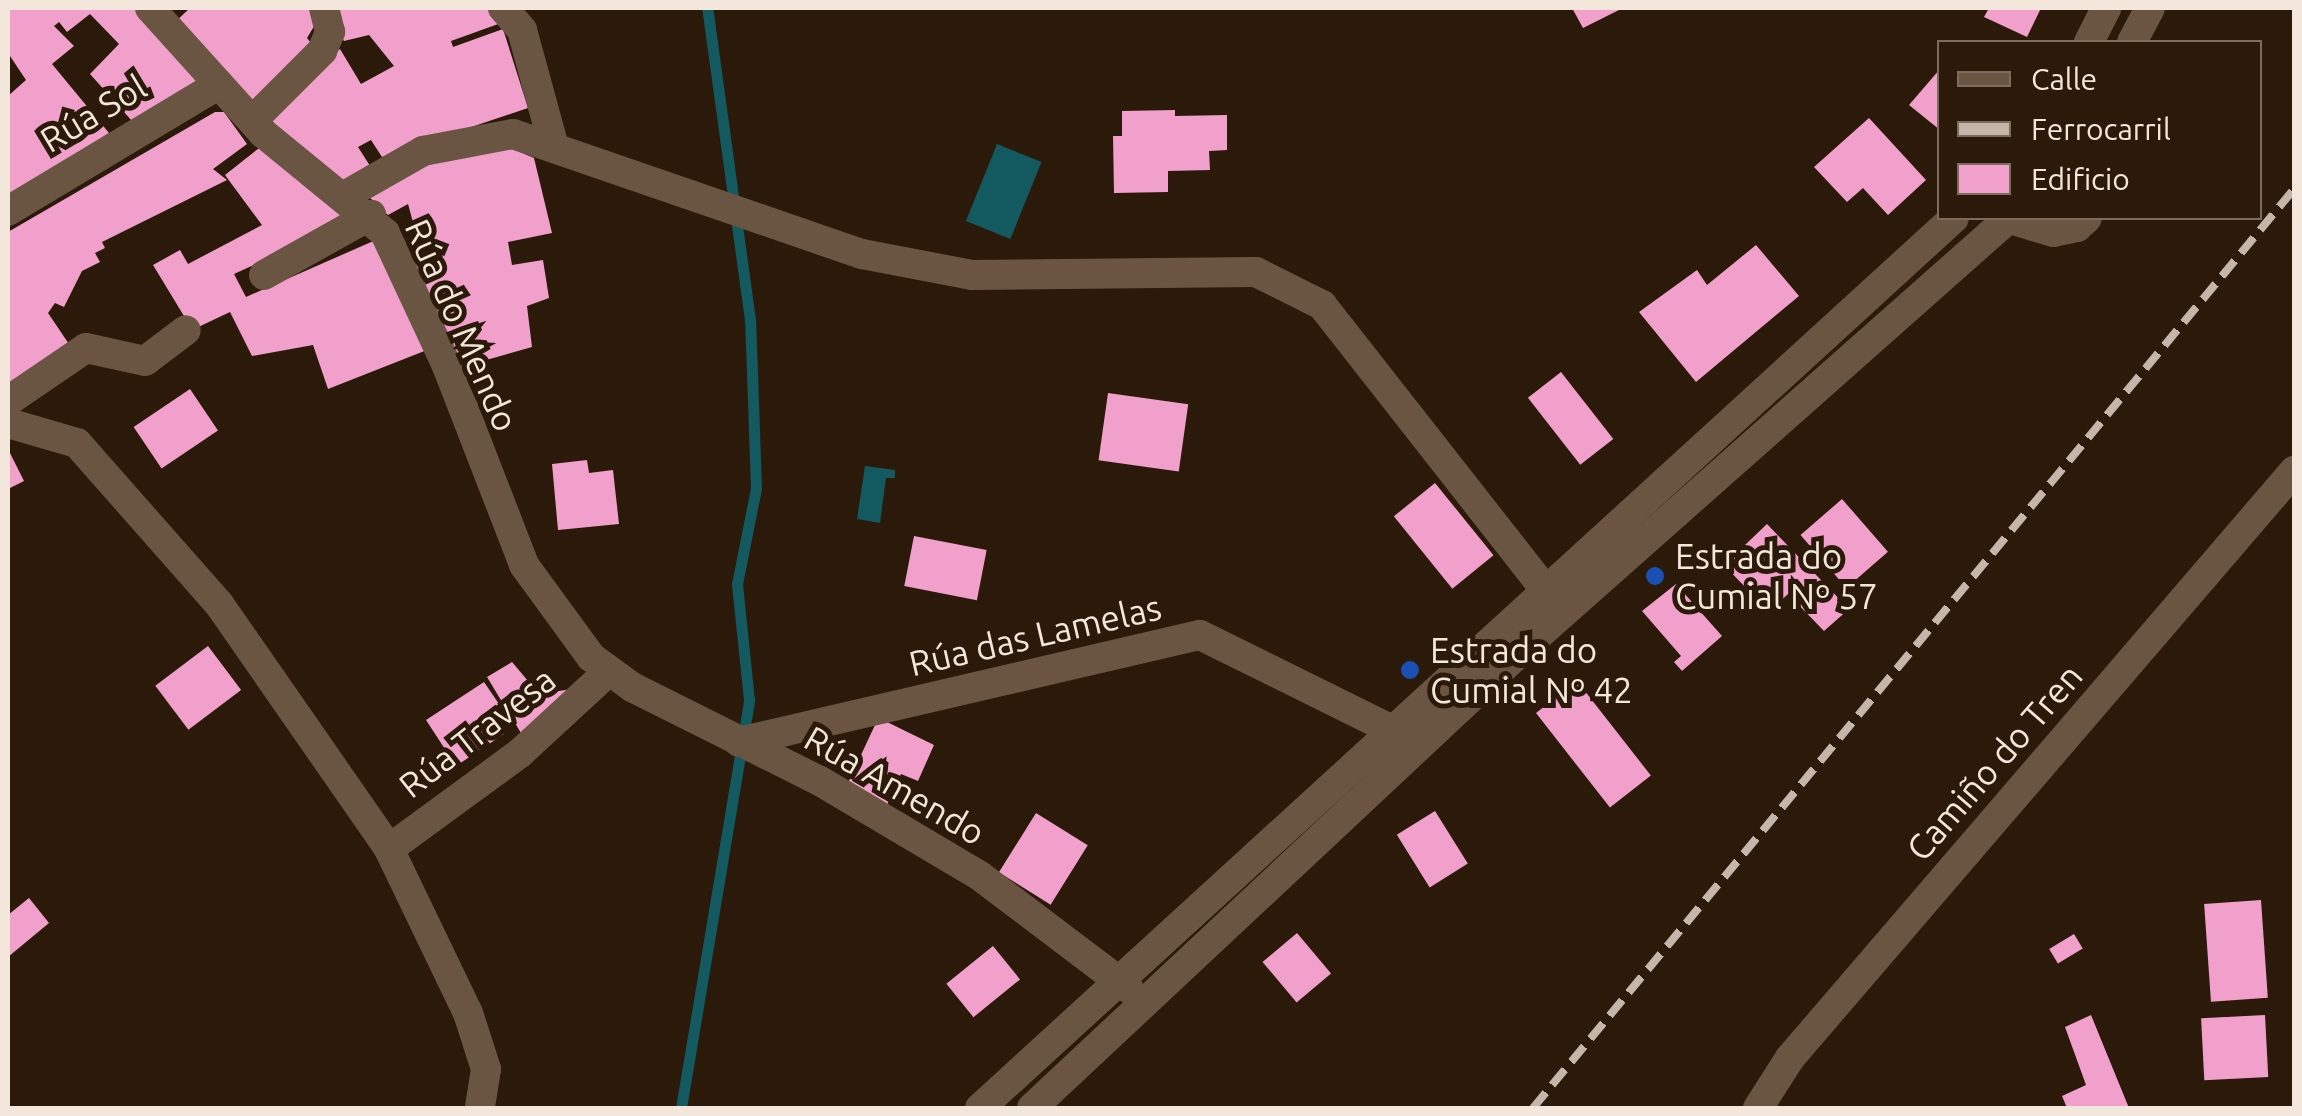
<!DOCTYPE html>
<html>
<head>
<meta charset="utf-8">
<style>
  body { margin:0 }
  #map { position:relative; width:2302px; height:1116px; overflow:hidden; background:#2b1a09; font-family:Ubuntu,sans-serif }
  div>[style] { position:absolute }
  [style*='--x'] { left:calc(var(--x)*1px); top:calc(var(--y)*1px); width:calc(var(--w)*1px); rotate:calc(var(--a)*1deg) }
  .water>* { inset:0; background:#125960; transform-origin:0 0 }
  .stream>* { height:11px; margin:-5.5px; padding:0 5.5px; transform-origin:5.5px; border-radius:5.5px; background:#125960 }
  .building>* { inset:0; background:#f1a0cb; transform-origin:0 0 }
  .minor>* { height:30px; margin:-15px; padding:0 15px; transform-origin:15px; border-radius:15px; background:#6a5543 }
  .rail>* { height:8px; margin-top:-4px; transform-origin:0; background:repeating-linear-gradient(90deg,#c4b6aa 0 20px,transparent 0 30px) }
  .dots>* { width:28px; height:28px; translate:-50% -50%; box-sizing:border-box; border:5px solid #2b1a09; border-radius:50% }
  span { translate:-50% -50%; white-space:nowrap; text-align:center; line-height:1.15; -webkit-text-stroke:10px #2b1a09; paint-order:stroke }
  .street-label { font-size:35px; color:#f3e7dc }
  .poi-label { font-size:35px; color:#f3e7dc }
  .left { translate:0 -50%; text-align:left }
  .frame { position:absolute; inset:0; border:10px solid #f3e7dc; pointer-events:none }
  .legend { position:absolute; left:1937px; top:40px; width:325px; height:180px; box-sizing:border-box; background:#2b1a09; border:2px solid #7b6c5d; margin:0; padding:12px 18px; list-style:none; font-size:30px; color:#f3e7dc }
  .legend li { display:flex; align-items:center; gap:20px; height:50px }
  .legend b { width:50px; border:2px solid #7b6c5d }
</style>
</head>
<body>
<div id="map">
  <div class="water">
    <i style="left:997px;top:144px;width:48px;height:83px;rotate:22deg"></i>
    <i style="clip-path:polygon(865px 466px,895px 470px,895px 478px,886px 478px,880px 523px,857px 519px)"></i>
  </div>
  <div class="stream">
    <i style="--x:681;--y:1108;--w:414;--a:-80.5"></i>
    <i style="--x:749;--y:700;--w:117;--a:-95.9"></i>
    <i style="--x:737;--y:584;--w:98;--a:-78.8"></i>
    <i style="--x:756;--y:488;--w:168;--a:-92"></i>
    <i style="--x:750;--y:320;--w:315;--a:-97.8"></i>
  </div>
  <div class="building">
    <i style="clip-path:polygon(8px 8px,143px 8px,208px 80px,132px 121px,90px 74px,119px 44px,90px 14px,67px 32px,59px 22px,54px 26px,74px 46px,52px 64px,109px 133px,8px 200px,8px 96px,26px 80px,8px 53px)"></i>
    <i style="clip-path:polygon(190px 8px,320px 8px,322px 13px,307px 38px,315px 48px,250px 113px,173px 24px)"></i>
    <i style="clip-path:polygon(326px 8px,494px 8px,501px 23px,451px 41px,453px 47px,503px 29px,528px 108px,382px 157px,371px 140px,358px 147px,372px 169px,341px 187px,261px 119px,340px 49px,361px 84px,394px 66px,369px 35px,344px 41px)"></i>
    <i style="clip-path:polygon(1572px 8px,1623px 8px,1583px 28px)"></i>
    <i style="clip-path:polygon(1989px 8px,2041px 8px,2027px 37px,1984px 17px)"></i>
    <i style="clip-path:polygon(1940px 69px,1940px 130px,1909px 105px)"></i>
    <i style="clip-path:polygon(1175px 110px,1175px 116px,1227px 115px,1227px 150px,1209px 151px,1210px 170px,1168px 171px,1168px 192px,1114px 193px,1113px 136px,1122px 136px,1122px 111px)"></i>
    <i style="clip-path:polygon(215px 112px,224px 112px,247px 144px,213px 169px,227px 180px,102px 242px,105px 248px,95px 253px,100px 262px,82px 271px,64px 307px,55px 303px,48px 313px,71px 347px,8px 385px,8px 232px)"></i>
    <i style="clip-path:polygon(1869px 118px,1926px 180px,1888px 215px,1863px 188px,1847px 202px,1814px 167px)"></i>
    <i style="clip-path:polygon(501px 144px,534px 158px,552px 233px,508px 242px,512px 265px,543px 260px,549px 298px,527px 306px,532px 347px,462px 367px,420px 280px,411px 250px,420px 248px,408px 204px,388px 215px,363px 191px,410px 164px)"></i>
    <i style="clip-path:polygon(263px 145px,352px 221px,234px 274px,246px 297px,378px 239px,427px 350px,328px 389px,313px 345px,252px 356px,230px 312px,194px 329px,187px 321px,153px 265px,180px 250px,188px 264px,262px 225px,225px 175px)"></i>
    <i style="clip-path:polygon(1756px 245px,1799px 296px,1696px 382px,1639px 312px,1697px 270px,1707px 285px)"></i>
    <i style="left:1561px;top:372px;width:85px;height:42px;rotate:52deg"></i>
    <i style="left:190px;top:389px;width:50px;height:68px;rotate:56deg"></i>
    <i style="left:1108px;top:393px;width:81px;height:68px;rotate:8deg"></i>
    <i style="clip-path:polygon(8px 449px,24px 481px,8px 489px)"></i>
    <i style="clip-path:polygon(587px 460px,589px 473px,613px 470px,619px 524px,558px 530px,552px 464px)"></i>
    <i style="left:1435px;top:483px;width:93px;height:53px;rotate:51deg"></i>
    <i style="left:1842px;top:499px;width:70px;height:55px;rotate:49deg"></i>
    <i style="clip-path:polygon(1767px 524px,1849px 609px,1824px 631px,1788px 594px,1769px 612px,1724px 565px)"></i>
    <i style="left:914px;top:536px;width:74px;height:51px;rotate:11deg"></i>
    <i style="clip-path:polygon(1676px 584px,1722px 636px,1682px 671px,1674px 662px,1681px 656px,1642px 611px)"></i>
    <i style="left:208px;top:646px;width:55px;height:66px;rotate:53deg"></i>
    <i style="clip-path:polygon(512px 662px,539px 694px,572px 689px,524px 738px,487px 677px)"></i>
    <i style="left:1577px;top:681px;width:120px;height:52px;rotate:52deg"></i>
    <i style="clip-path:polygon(484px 682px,499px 704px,489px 710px,504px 734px,456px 766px,426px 720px)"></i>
    <i style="clip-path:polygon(887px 722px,934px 745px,918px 781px,901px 774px,887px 805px,847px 785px,875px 725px)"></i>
    <i style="left:1435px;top:811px;width:62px;height:45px;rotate:58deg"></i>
    <i style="left:1036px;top:813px;width:61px;height:70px;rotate:32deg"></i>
    <i style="clip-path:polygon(29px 898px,49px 923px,8px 957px,8px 915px)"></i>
    <i style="left:2261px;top:900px;width:98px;height:57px;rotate:86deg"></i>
    <i style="left:1297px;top:933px;width:53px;height:45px;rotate:50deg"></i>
    <i style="left:2074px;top:934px;width:17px;height:29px;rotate:59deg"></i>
    <i style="left:993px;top:946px;width:43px;height:60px;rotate:51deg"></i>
    <i style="clip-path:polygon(2091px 1015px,2129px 1108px,2067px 1108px,2062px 1096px,2086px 1085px,2065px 1027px)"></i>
    <i style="left:2265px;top:1015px;width:62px;height:64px;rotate:87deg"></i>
  </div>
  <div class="minor">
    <i style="--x:150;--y:8;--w:169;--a:47.9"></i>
    <i style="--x:263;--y:133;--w:158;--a:39.3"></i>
    <i style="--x:385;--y:233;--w:147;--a:65"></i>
    <i style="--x:447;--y:366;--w:213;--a:68.8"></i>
    <i style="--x:524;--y:565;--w:114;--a:53.9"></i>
    <i style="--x:591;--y:657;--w:51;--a:36.2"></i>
    <i style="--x:632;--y:687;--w:210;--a:26.6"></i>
    <i style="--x:820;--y:781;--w:186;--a:30.7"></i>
    <i style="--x:980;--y:876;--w:186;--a:37.1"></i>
    <i style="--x:503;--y:8;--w:29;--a:49"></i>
    <i style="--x:522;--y:30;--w:117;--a:74.7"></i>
    <i style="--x:2089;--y:42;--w:38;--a:-63"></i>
    <i style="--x:2132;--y:42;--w:38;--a:-62"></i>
    <i style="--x:253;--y:120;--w:98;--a:-45"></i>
    <i style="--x:322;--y:51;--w:21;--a:-67"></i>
    <i style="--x:330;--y:32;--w:25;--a:-104"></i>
    <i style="--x:346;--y:195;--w:89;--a:-29.7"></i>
    <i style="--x:423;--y:151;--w:92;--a:-10.7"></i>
    <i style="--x:513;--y:134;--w:369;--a:19"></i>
    <i style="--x:862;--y:254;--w:112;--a:10.8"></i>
    <i style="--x:972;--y:275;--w:284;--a:-0.6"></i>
    <i style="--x:1256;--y:272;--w:74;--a:26.6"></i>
    <i style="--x:1322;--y:305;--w:363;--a:51.9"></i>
    <i style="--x:8;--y:211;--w:246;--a:-31"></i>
    <i style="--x:2007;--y:218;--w:48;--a:16.9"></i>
    <i style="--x:2053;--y:232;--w:25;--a:-12"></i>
    <i style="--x:2077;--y:227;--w:13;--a:-42"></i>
    <i style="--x:264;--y:275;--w:123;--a:-29.3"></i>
    <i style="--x:8;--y:401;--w:94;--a:-34.2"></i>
    <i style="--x:86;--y:348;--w:60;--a:12.4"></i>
    <i style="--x:145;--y:361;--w:51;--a:-37.1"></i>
    <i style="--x:8;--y:423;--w:72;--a:16.2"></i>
    <i style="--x:77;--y:443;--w:215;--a:48.6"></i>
    <i style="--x:219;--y:604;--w:298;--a:55.2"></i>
    <i style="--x:389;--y:849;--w:182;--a:64.3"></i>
    <i style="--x:468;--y:1013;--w:59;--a:72.2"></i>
    <i style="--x:486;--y:1069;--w:39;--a:99"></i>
    <i style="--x:739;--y:742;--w:473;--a:-13.1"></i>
    <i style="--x:1200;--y:635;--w:212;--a:26.3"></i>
    <i style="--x:389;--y:849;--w:162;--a:-36.2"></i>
    <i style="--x:520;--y:753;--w:121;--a:-42.7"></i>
    <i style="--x:980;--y:1108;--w:1319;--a:-42.42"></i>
    <i style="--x:1032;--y:1108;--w:678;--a:-43.09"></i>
    <i style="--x:1527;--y:645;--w:644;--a:-41.54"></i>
    <i style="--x:1758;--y:1108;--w:59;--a:-57.4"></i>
    <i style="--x:1790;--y:1058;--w:774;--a:-49.35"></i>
  </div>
  <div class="rail">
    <i style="--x:1533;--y:1108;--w:1193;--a:-50.37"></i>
  </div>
  <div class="dots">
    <i style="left:1655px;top:576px;background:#1a4fb4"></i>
    <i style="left:1410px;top:670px;background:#1a4fb4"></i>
  </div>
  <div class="street-label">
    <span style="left:93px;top:113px;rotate:-31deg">Rúa Sol</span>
    <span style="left:462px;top:325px;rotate:66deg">Rúa do Mendo</span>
    <span style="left:1035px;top:635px;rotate:-13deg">Rúa das Lamelas</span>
    <span style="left:477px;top:732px;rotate:-38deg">Rúa Travesa</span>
    <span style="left:1994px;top:762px;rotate:-49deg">Camiño do Tren</span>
    <span style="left:895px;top:785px;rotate:30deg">Rúa Amendo</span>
  </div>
  <div class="poi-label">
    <span class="left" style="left:1675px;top:576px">Estrada do<br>Cumial Nº 57</span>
    <span class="left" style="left:1430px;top:670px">Estrada do<br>Cumial Nº 42</span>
  </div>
  <div class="frame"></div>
  <ul class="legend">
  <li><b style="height:12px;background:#6a5543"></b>Calle</li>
  <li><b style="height:12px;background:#c4b6aa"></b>Ferrocarril</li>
  <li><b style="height:28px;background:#f1a0cb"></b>Edificio</li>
  </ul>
</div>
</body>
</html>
